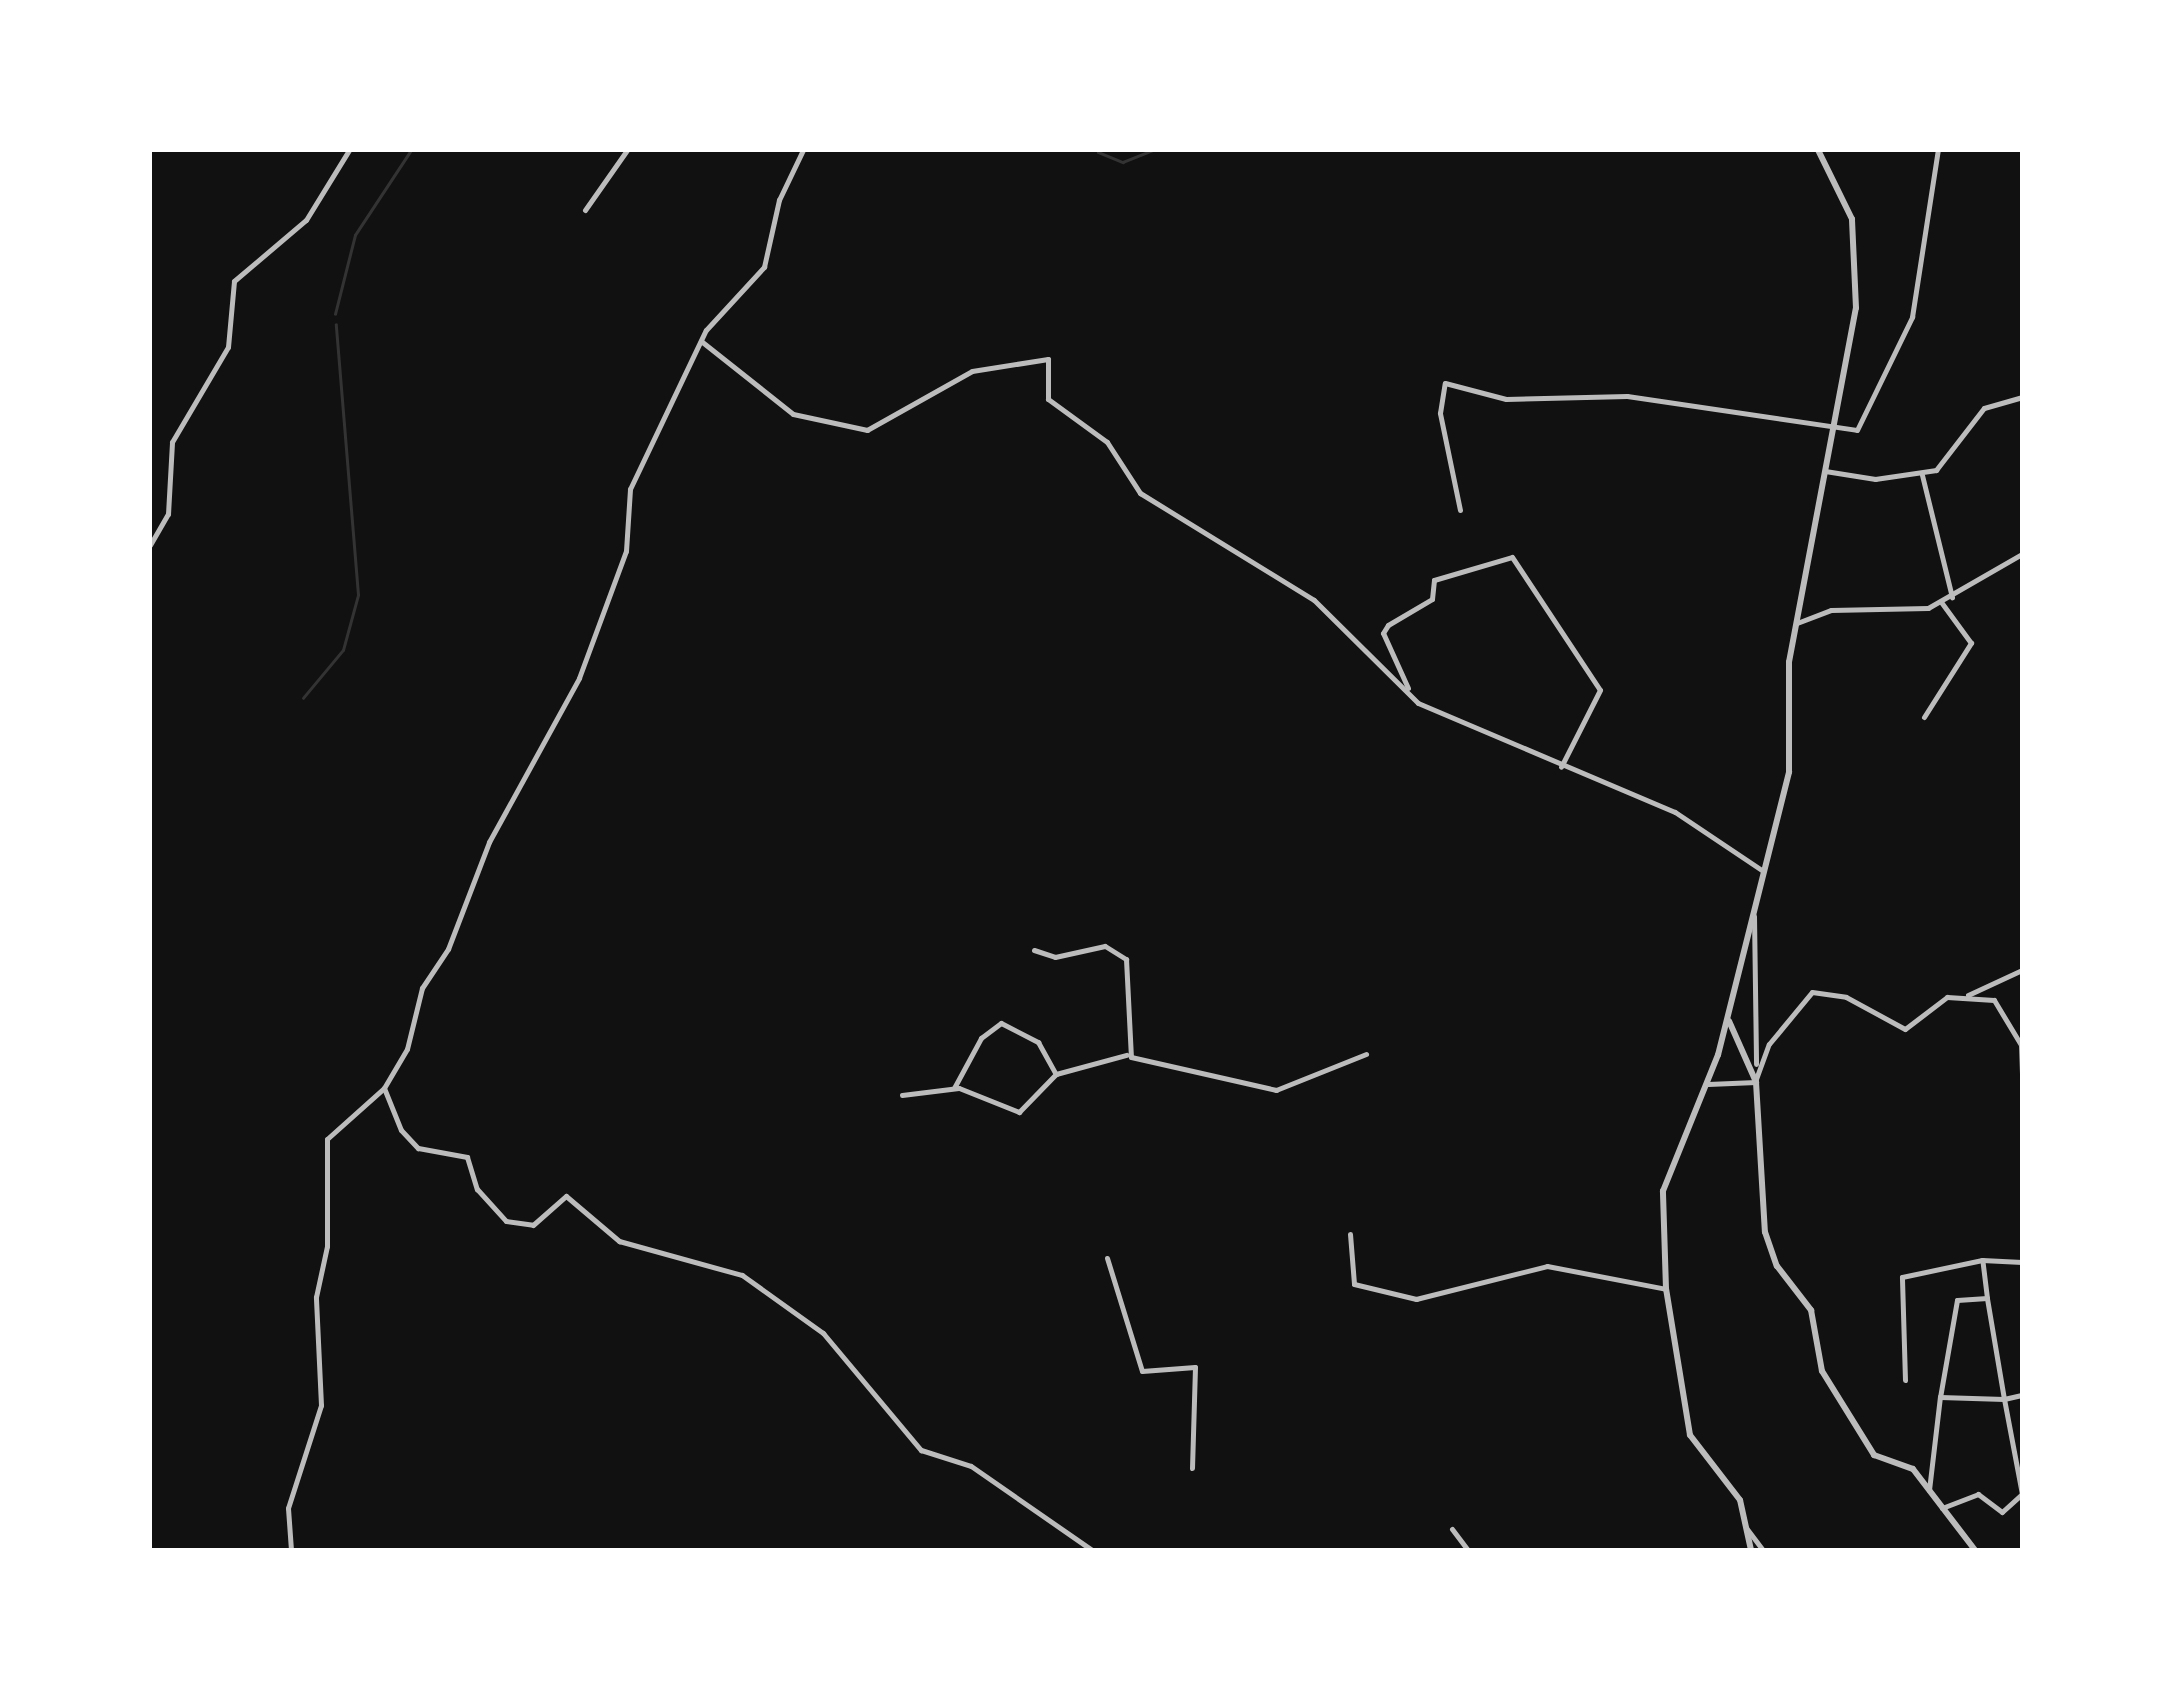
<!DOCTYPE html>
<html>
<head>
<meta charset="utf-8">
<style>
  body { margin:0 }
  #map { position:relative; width:2172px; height:1700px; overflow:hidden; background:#111; font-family:Commissioner,sans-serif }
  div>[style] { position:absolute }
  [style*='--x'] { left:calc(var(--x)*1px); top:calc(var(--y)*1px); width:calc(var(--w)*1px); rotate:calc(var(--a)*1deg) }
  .stream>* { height:2.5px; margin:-1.25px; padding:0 1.25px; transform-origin:1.25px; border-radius:1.25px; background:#333 }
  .minor>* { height:5px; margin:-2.5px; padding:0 2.5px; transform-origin:2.5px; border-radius:2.5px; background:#bcbcbc }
  .tertiary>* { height:6px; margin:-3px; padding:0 3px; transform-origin:3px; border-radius:3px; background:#bcbcbc }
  span { translate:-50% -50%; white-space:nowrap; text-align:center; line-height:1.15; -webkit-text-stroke:9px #fff; paint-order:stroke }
  .frame { position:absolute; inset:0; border:152px solid #fff; pointer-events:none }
</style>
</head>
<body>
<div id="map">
  <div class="stream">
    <i style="--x:1098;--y:152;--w:27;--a:22"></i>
    <i style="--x:1123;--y:162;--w:32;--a:-22"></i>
    <i style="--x:335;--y:314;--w:81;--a:-75.8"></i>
    <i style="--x:355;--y:235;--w:102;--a:-56.6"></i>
    <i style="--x:303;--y:698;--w:62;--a:-50.2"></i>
    <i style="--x:343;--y:650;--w:57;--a:-74.7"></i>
    <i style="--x:358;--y:595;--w:271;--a:-94.7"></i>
  </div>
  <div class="minor">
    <i style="--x:585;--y:210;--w:73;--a:-55"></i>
    <i style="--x:701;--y:341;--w:117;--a:38.4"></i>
    <i style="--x:793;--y:414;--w:76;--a:12.2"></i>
    <i style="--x:867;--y:430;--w:120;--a:-29.3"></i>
    <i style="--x:972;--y:371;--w:77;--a:-9"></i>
    <i style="--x:1048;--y:359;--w:40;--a:90"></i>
    <i style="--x:1048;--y:399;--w:73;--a:36.1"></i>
    <i style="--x:1107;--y:442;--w:61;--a:57.1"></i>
    <i style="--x:1140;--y:493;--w:204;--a:31.6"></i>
    <i style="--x:1314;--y:600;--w:146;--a:44.7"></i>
    <i style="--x:1418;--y:703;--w:279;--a:23"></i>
    <i style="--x:1675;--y:812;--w:106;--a:33.8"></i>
    <i style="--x:1825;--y:471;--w:51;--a:9.1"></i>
    <i style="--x:1875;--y:479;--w:62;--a:-8.4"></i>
    <i style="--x:1936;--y:470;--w:78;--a:-52.3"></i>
    <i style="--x:1984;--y:408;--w:40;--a:-16"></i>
    <i style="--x:1922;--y:475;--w:126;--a:76.2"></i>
    <i style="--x:1460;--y:510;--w:99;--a:-101.7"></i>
    <i style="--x:1440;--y:413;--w:30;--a:-81"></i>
    <i style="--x:1445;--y:383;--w:63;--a:14.7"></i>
    <i style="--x:1506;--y:399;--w:121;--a:-1.4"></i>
    <i style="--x:1627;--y:396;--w:232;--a:8.4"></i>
    <i style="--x:1857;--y:430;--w:126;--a:-64"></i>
    <i style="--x:1912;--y:317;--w:169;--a:-81.2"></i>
    <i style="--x:150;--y:545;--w:36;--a:-60"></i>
    <i style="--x:168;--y:514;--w:72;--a:-86.8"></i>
    <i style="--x:172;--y:442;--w:110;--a:-59.5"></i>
    <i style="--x:228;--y:347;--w:66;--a:-84.8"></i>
    <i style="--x:234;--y:281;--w:94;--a:-40.3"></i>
    <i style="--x:306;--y:220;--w:82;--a:-58.4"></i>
    <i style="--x:1797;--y:623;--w:36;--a:-21"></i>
    <i style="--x:1831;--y:610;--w:97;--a:-1.2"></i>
    <i style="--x:1928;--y:608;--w:108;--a:-29.9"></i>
    <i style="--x:1408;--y:688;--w:60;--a:-114.4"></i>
    <i style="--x:1383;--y:633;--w:9;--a:-58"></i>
    <i style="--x:1388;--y:625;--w:51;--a:-30.6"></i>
    <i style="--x:1432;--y:599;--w:19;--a:-84"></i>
    <i style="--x:1434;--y:580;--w:81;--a:-16.4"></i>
    <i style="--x:1512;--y:557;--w:159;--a:56.5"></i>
    <i style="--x:1600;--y:690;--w:86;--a:116.9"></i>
    <i style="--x:1924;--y:717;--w:88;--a:-57.6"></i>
    <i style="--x:1971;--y:643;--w:51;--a:-126.2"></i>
    <i style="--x:1754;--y:916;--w:148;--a:89.2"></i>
    <i style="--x:1034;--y:950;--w:22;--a:18"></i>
    <i style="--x:1055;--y:957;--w:51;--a:-12.4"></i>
    <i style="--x:1105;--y:946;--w:25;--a:32"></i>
    <i style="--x:1126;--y:959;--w:98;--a:87.1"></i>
    <i style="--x:1131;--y:1057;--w:149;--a:12.8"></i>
    <i style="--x:1276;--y:1090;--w:97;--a:-21.8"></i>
    <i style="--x:1968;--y:995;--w:60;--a:-24.8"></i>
    <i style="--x:1756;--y:1079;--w:37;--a:-70"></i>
    <i style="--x:1769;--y:1044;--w:67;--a:-50.4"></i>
    <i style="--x:1812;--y:992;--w:34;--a:8"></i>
    <i style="--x:1846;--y:997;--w:67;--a:28.5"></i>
    <i style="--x:1905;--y:1029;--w:53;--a:-37.3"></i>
    <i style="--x:1947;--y:997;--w:47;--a:3.7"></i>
    <i style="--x:1994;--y:1000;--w:52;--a:59"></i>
    <i style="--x:2021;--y:1045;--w:37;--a:88"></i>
    <i style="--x:1708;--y:1084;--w:48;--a:-2.4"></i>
    <i style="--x:384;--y:1088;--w:45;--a:68"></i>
    <i style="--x:401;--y:1130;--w:25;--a:47"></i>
    <i style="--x:418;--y:1148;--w:50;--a:10.4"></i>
    <i style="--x:467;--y:1157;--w:34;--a:73"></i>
    <i style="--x:477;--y:1189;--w:43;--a:47.8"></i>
    <i style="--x:506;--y:1221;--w:27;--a:8"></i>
    <i style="--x:533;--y:1225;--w:44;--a:-41.3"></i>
    <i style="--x:566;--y:1196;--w:70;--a:40.3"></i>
    <i style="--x:619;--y:1241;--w:128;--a:15.5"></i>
    <i style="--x:742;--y:1275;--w:100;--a:35.6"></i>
    <i style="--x:823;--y:1333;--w:153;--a:50.1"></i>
    <i style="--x:921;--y:1450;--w:52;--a:17.7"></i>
    <i style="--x:971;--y:1466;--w:147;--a:34.8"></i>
    <i style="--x:954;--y:1088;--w:57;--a:-61.6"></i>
    <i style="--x:981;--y:1038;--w:25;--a:-37"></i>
    <i style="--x:1001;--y:1023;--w:42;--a:27.2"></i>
    <i style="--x:1038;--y:1042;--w:37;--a:61"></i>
    <i style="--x:902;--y:1095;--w:57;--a:-7"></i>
    <i style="--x:959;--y:1088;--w:65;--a:21.8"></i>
    <i style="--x:1019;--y:1112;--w:53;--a:-45.8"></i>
    <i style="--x:1056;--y:1074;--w:73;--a:-15.2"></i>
    <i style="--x:1350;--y:1234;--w:50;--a:85.4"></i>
    <i style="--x:1354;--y:1284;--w:64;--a:13.6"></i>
    <i style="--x:1416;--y:1299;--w:135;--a:-14.1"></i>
    <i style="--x:1547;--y:1266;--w:121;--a:10.9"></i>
    <i style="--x:1107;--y:1258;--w:118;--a:72.8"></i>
    <i style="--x:1142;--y:1371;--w:53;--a:-4.3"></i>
    <i style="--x:1195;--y:1367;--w:101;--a:91.7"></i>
    <i style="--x:1987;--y:1298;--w:38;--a:-97"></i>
    <i style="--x:1982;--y:1260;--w:40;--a:2.9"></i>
    <i style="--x:1905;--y:1380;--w:103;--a:-91.7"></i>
    <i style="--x:1902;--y:1277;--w:82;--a:-12"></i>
    <i style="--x:1929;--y:1490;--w:94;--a:-83.3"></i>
    <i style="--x:1942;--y:1508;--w:39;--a:-21"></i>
    <i style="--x:1978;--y:1494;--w:30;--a:37"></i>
    <i style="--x:2002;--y:1512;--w:27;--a:-42"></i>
    <i style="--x:2022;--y:1494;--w:97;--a:-100.7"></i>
    <i style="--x:2004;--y:1399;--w:102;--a:-99.6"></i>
    <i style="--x:1987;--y:1298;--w:30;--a:176"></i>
    <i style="--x:1957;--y:1300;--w:98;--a:99.9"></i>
    <i style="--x:1940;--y:1397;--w:64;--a:1.8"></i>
    <i style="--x:2004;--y:1399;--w:18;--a:-13"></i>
    <i style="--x:1452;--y:1529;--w:26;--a:53"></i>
    <i style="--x:1747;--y:1529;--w:26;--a:53"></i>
    <i style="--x:291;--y:1550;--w:42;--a:-94.1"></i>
    <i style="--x:288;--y:1508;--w:108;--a:-72.2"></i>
    <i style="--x:321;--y:1405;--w:108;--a:-92.7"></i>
    <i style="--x:316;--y:1297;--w:52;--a:-77.8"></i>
    <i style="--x:327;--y:1246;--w:107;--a:-90"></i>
    <i style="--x:327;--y:1139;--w:76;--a:-41.8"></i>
    <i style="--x:384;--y:1088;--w:45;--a:-59.5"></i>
    <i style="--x:407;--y:1049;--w:63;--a:-76.2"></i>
    <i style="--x:422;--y:988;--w:47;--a:-56.3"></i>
    <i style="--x:448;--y:949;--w:115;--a:-69"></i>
    <i style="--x:489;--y:842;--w:187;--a:-61.2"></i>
    <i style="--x:579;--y:678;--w:135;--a:-69.7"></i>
    <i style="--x:626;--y:551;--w:62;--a:-86.3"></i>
    <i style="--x:630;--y:489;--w:176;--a:-64.5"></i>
    <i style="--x:706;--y:330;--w:86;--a:-47.4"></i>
    <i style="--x:764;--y:267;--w:69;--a:-77.4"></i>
    <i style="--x:779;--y:200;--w:55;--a:-64.4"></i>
  </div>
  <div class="tertiary">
    <i style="--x:1729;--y:1021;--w:67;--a:66.1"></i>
    <i style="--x:1756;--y:1082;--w:150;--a:86.6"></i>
    <i style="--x:1765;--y:1232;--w:36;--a:71"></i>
    <i style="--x:1777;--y:1266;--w:56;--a:52.3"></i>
    <i style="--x:1811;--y:1310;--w:62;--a:79.8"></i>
    <i style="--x:1822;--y:1371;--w:99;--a:58.2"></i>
    <i style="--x:1874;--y:1455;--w:41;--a:19.7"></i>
    <i style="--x:1913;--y:1469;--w:102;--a:52.6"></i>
    <i style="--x:1751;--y:1550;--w:51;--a:-102.4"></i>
    <i style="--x:1740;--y:1500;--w:82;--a:-127.6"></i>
    <i style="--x:1690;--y:1435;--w:148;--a:-99.3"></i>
    <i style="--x:1666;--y:1289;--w:98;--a:-91.8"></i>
    <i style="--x:1663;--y:1191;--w:147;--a:-68"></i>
    <i style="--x:1718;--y:1055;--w:292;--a:-75.9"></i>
    <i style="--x:1789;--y:772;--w:110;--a:-90"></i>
    <i style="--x:1789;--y:662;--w:360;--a:-79.3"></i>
    <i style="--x:1856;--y:308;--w:89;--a:-92.6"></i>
    <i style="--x:1852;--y:219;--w:77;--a:-116.2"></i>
  </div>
  <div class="frame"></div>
</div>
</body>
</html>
